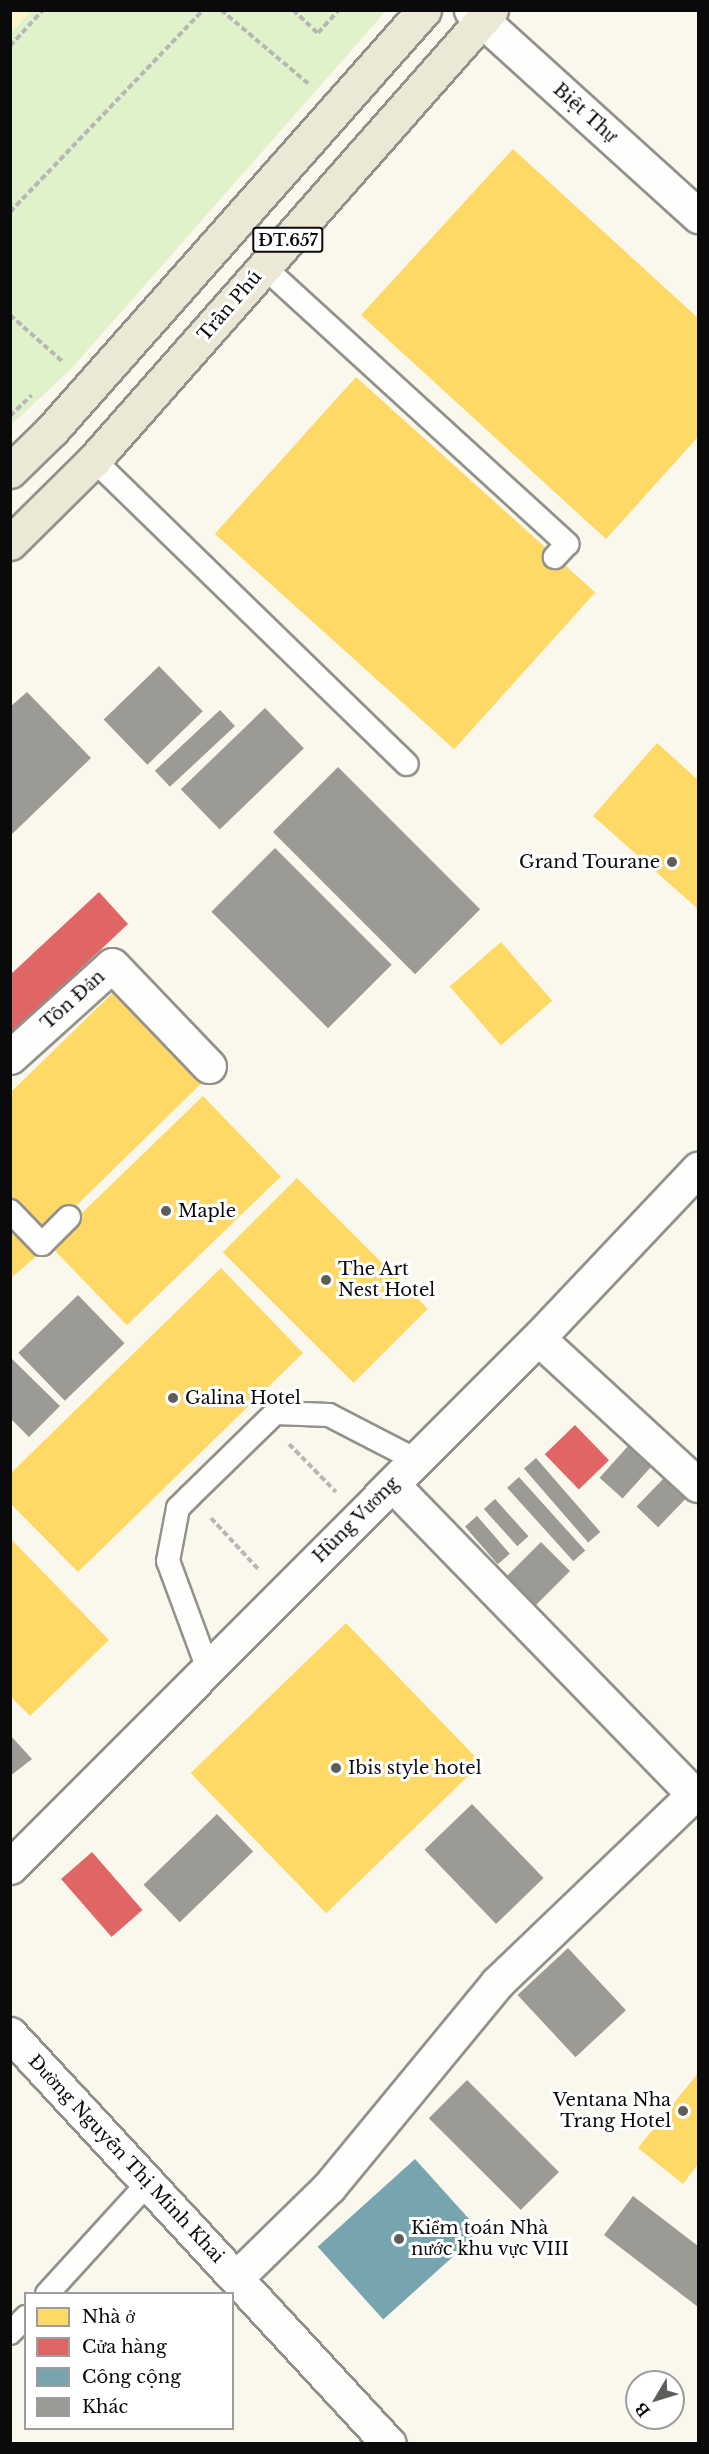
<!DOCTYPE html>
<html>
<head>
<meta charset="utf-8">
<style>
  body { margin:0 }
  #map { position:relative; width:709px; height:2454px; overflow:hidden; background:#faf8ed; font-family:"Libre Baskerville",serif }
  div>[style] { position:absolute }
  [style*='--x'] { left:calc(var(--x)*1px); top:calc(var(--y)*1px); width:calc(var(--w)*1px); rotate:calc(var(--a)*1deg) }
  .green>* { inset:0; background:#e0f2ca }
  .sand>* { inset:0; background:#fdf5cb }
  .homes>* { inset:0; background:#ffd966; transform-origin:0 0 }
  .shops>* { inset:0; background:#e06666; transform-origin:0 0 }
  .public>* { inset:0; background:#76a5af; transform-origin:0 0 }
  .building>* { inset:0; background:#9c9a94; transform-origin:0 0 }
  .path>* { height:4px; margin-top:-2px; transform-origin:0; background:repeating-linear-gradient(90deg,#b7b7b5 0 6px,transparent 0 9px) }
  .roads { filter:drop-shadow(2px 0 #92918c) drop-shadow(-2px 0 #92918c) drop-shadow(0 2px #92918c) drop-shadow(0 -2px #92918c) }
  .service>* { height:22px; margin:-11px; padding:0 11px; transform-origin:11px; border-radius:11px; background:#fefefc }
  .minor>* { height:33px; margin:-16.5px; padding:0 16.5px; transform-origin:16.5px; border-radius:16.5px; background:#fefefc }
  .tertiary>* { height:33px; margin:-16.5px; padding:0 16.5px; transform-origin:16.5px; border-radius:16.5px; background:#fefefc }
  .primary>* { height:33px; margin:-16.5px; padding:0 16.5px; transform-origin:16.5px; border-radius:16.5px; background:#ece8d6 }
  .dots>* { width:16px; height:16px; translate:-50% -50%; box-sizing:border-box; border:3px solid #fff; border-radius:50% }
  span { translate:-50% -50%; white-space:nowrap; text-align:center; line-height:1.15; -webkit-text-stroke:6px #fff; paint-order:stroke }
  .shield-label span { padding:2px 4px; background:#fff; border:2px solid; border-radius:4px; -webkit-text-stroke-width:0 }
  .shield-label { font-size:16px; color:#0a0a0a; font-weight:700 }
  .street-label { font-size:18px; color:#0a0a0a }
  .poi-label { font-size:18px; color:#0a0a0a }
  .right { translate:-100% -50%; text-align:right }
  .left { translate:0 -50%; text-align:left }
  .frame { position:absolute; inset:0; border:12px solid #0a0a0a; pointer-events:none }
  .legend { position:absolute; left:24px; top:2292px; width:210px; height:138px; box-sizing:border-box; background:#fff; border:2px solid #9d9d9d; margin:0; padding:8px 10px; list-style:none; font-size:18px; color:#0a0a0a }
  .legend li { display:flex; align-items:center; gap:12px; height:30px }
  .legend b { width:30px; border:2px solid #9d9d9d }
  .north { position:absolute; left:625px; top:2370px; width:60px; height:60px; box-sizing:border-box; background:#fff; border:2px solid #9d9d9d; border-radius:50%; rotate:232deg; font-size:16px; font-weight:700; line-height:24px; text-align:center; color:#0a0a0a }
  .north::after { content:''; display:block; margin:auto; width:21px; height:27px; background:#5e5d59; clip-path:polygon(50% 0,100% 100%,50% 72%,0 100%) }
</style>
</head>
<body>
<div id="map">
  <div class="green">
    <i style="clip-path:polygon(31px 10px,386px 11px,71px 369px,11px 425px,10px 33px)"></i>
  </div>
  <div class="sand">
    <i style="clip-path:polygon(11px 10px,31px 11px,11px 33px,10px 11px)"></i>
  </div>
  <div class="homes">
    <i style="clip-path:polygon(513px 149px,698px 318px,698px 437px,606px 539px,361px 315px)"></i>
    <i style="left:356px;top:377px;width:322px;height:211px;rotate:42deg"></i>
    <i style="clip-path:polygon(657px 743px,698px 780px,698px 909px,593px 816px)"></i>
    <i style="left:501px;top:942px;width:78px;height:68px;rotate:49deg"></i>
    <i style="clip-path:polygon(127px 979px,214px 1071px,43px 1238px,10px 1202px,10px 1093px)"></i>
    <i style="left:203px;top:1096px;width:112px;height:214px;rotate:46deg"></i>
    <i style="left:297px;top:1178px;width:185px;height:105px;rotate:45deg"></i>
    <i style="clip-path:polygon(10px 1223px,39px 1254px,10px 1279px)"></i>
    <i style="clip-path:polygon(221px 1268px,303px 1353px,78px 1572px,10px 1503px,10px 1474px)"></i>
    <i style="clip-path:polygon(10px 1538px,109px 1640px,30px 1716px,10px 1696px)"></i>
    <i style="left:346px;top:1623px;width:195px;height:216px;rotate:46deg"></i>
    <i style="clip-path:polygon(698px 2073px,698px 2164px,683px 2184px,638px 2148px)"></i>
  </div>
  <div class="shops">
    <i style="clip-path:polygon(99px 892px,128px 924px,10px 1035px,10px 975px)"></i>
    <i style="left:575px;top:1425px;width:49px;height:42px;rotate:46deg"></i>
    <i style="left:92px;top:1852px;width:77px;height:41px;rotate:49deg"></i>
  </div>
  <div class="public">
    <i style="left:415px;top:2159px;width:98px;height:131px;rotate:48deg"></i>
  </div>
  <div class="building">
    <i style="left:159px;top:666px;width:63px;height:77px;rotate:46deg"></i>
    <i style="clip-path:polygon(27px 692px,91px 758px,10px 836px,10px 707px)"></i>
    <i style="left:265px;top:708px;width:56px;height:117px;rotate:46deg"></i>
    <i style="left:220px;top:710px;width:22px;height:89px;rotate:47deg"></i>
    <i style="left:338px;top:767px;width:201px;height:92px;rotate:45deg"></i>
    <i style="left:275px;top:848px;width:165px;height:90px;rotate:45deg"></i>
    <i style="left:78px;top:1295px;width:67px;height:83px;rotate:46deg"></i>
    <i style="clip-path:polygon(10px 1357px,60px 1406px,29px 1437px,10px 1418px)"></i>
    <i style="left:629px;top:1445px;width:31px;height:44px;rotate:42deg"></i>
    <i style="left:536px;top:1458px;width:98px;height:16px;rotate:49deg"></i>
    <i style="left:519px;top:1477px;width:99px;height:16px;rotate:48deg"></i>
    <i style="left:665px;top:1477px;width:30px;height:41px;rotate:44deg"></i>
    <i style="left:495px;top:1499px;width:50px;height:15px;rotate:48deg"></i>
    <i style="left:477px;top:1516px;width:50px;height:16px;rotate:49deg"></i>
    <i style="left:541px;top:1542px;width:41px;height:59px;rotate:45deg"></i>
    <i style="clip-path:polygon(10px 1735px,32px 1759px,10px 1776px)"></i>
    <i style="left:472px;top:1804px;width:103px;height:66px;rotate:46deg"></i>
    <i style="left:217px;top:1814px;width:52px;height:102px;rotate:46deg"></i>
    <i style="left:568px;top:1948px;width:85px;height:69px;rotate:47deg"></i>
    <i style="left:467px;top:2080px;width:130px;height:54px;rotate:45deg"></i>
    <i style="clip-path:polygon(633px 2196px,698px 2246px,698px 2307px,604px 2235px)"></i>
  </div>
  <div class="path">
    <i style="--x:221;--y:10;--w:116;--a:40.1"></i>
    <i style="--x:293;--y:10;--w:34;--a:43"></i>
    <i style="--x:318;--y:33;--w:31;--a:-48"></i>
    <i style="--x:10;--y:46;--w:49;--a:-47.5"></i>
    <i style="--x:10;--y:212;--w:279;--a:-46.3"></i>
    <i style="--x:10;--y:315;--w:72;--a:41.6"></i>
    <i style="--x:10;--y:416;--w:30;--a:-44"></i>
    <i style="--x:289;--y:1444;--w:67;--a:45.6"></i>
    <i style="--x:211;--y:1518;--w:71;--a:47.3"></i>
  </div>
  <div class="roads">
    <div class="service">
      <i style="--x:264;--y:267;--w:411;--a:42.4"></i>
      <i style="--x:567;--y:544;--w:18;--a:133"></i>
      <i style="--x:94;--y:460;--w:436;--a:44.2"></i>
      <i style="--x:10;--y:1211;--w:46;--a:45.9"></i>
      <i style="--x:42;--y:1244;--w:38;--a:-45"></i>
      <i style="--x:208;--y:1669;--w:115;--a:-110.3"></i>
      <i style="--x:168;--y:1561;--w:54;--a:-79.3"></i>
      <i style="--x:178;--y:1508;--w:17;--a:-45"></i>
      <i style="--x:190;--y:1496;--w:119;--a:-44.3"></i>
      <i style="--x:275;--y:1413;--w:54;--a:2.1"></i>
      <i style="--x:329;--y:1415;--w:98;--a:27.3"></i>
      <i style="--x:47;--y:2294;--w:150;--a:-47.7"></i>
      <i style="--x:10;--y:2333;--w:23;--a:-45"></i>
    </div>
    <div class="minor">
      <i style="--x:10;--y:1057;--w:137;--a:-42"></i>
      <i style="--x:112;--y:965;--w:140;--a:46.2"></i>
      <i style="--x:538;--y:1338;--w:217;--a:42.6"></i>
      <i style="--x:392;--y:1484;--w:434;--a:45.8"></i>
      <i style="--x:236;--y:2278;--w:130;--a:-44.4"></i>
      <i style="--x:329;--y:2187;--w:264;--a:-50.5"></i>
      <i style="--x:497;--y:1983;--w:279;--a:-43.8"></i>
    </div>
    <div class="tertiary">
      <i style="--x:471;--y:10;--w:307;--a:42.2"></i>
      <i style="--x:10;--y:1867;--w:747;--a:-45.05"></i>
      <i style="--x:538;--y:1338;--w:233;--a:-46.6"></i>
      <i style="--x:10;--y:2034;--w:558;--a:47.25"></i>
    </div>
    <div class="primary">
      <i style="--x:10;--y:471;--w:59;--a:-44.3"></i>
      <i style="--x:52;--y:430;--w:561;--a:-48.47"></i>
      <i style="--x:10;--y:543;--w:118;--a:-44.7"></i>
      <i style="--x:94;--y:460;--w:600;--a:-48.58"></i>
    </div>
  </div>
  <div class="dots">
    <i style="left:672px;top:862px;background:#5e5d59"></i>
    <i style="left:166px;top:1211px;background:#5e5d59"></i>
    <i style="left:326px;top:1280px;background:#5e5d59"></i>
    <i style="left:173px;top:1398px;background:#5e5d59"></i>
    <i style="left:336px;top:1768px;background:#5e5d59"></i>
    <i style="left:683px;top:2111px;background:#5e5d59"></i>
    <i style="left:399px;top:2239px;background:#5e5d59"></i>
  </div>
  <div class="shield-label">
    <span style="left:288px;top:240px">ĐT.657</span>
  </div>
  <div class="street-label">
    <span style="left:585px;top:113px;rotate:42deg">Biệt Thự</span>
    <span style="left:230px;top:306px;rotate:-49deg">Trần Phú</span>
    <span style="left:73px;top:1000px;rotate:-42deg">Tôn Đản</span>
    <span style="left:356px;top:1520px;rotate:-45deg">Hùng Vương</span>
    <span style="left:126px;top:2159px;rotate:47deg">Đường Nguyễn Thị Minh Khai</span>
  </div>
  <div class="poi-label">
    <span class="right" style="left:660px;top:862px">Grand Tourane</span>
    <span class="left" style="left:178px;top:1211px">Maple</span>
    <span class="left" style="left:338px;top:1280px">The Art<br>Nest Hotel</span>
    <span class="left" style="left:185px;top:1398px">Galina Hotel</span>
    <span class="left" style="left:348px;top:1768px">Ibis style hotel</span>
    <span class="right" style="left:671px;top:2111px">Ventana Nha<br>Trang Hotel</span>
    <span class="left" style="left:411px;top:2239px">Kiểm toán Nhà<br>nước khu vực VIII</span>
  </div>
  <div class="frame"></div>
  <ul class="legend">
  <li><b style="height:16px;background:#ffd966"></b>Nhà ở</li>
  <li><b style="height:16px;background:#e06666"></b>Cửa hàng</li>
  <li><b style="height:16px;background:#76a5af"></b>Công cộng</li>
  <li><b style="height:16px;background:#9c9a94"></b>Khác</li>
  </ul>
  <div class="north">B</div>
</div>
</body>
</html>
